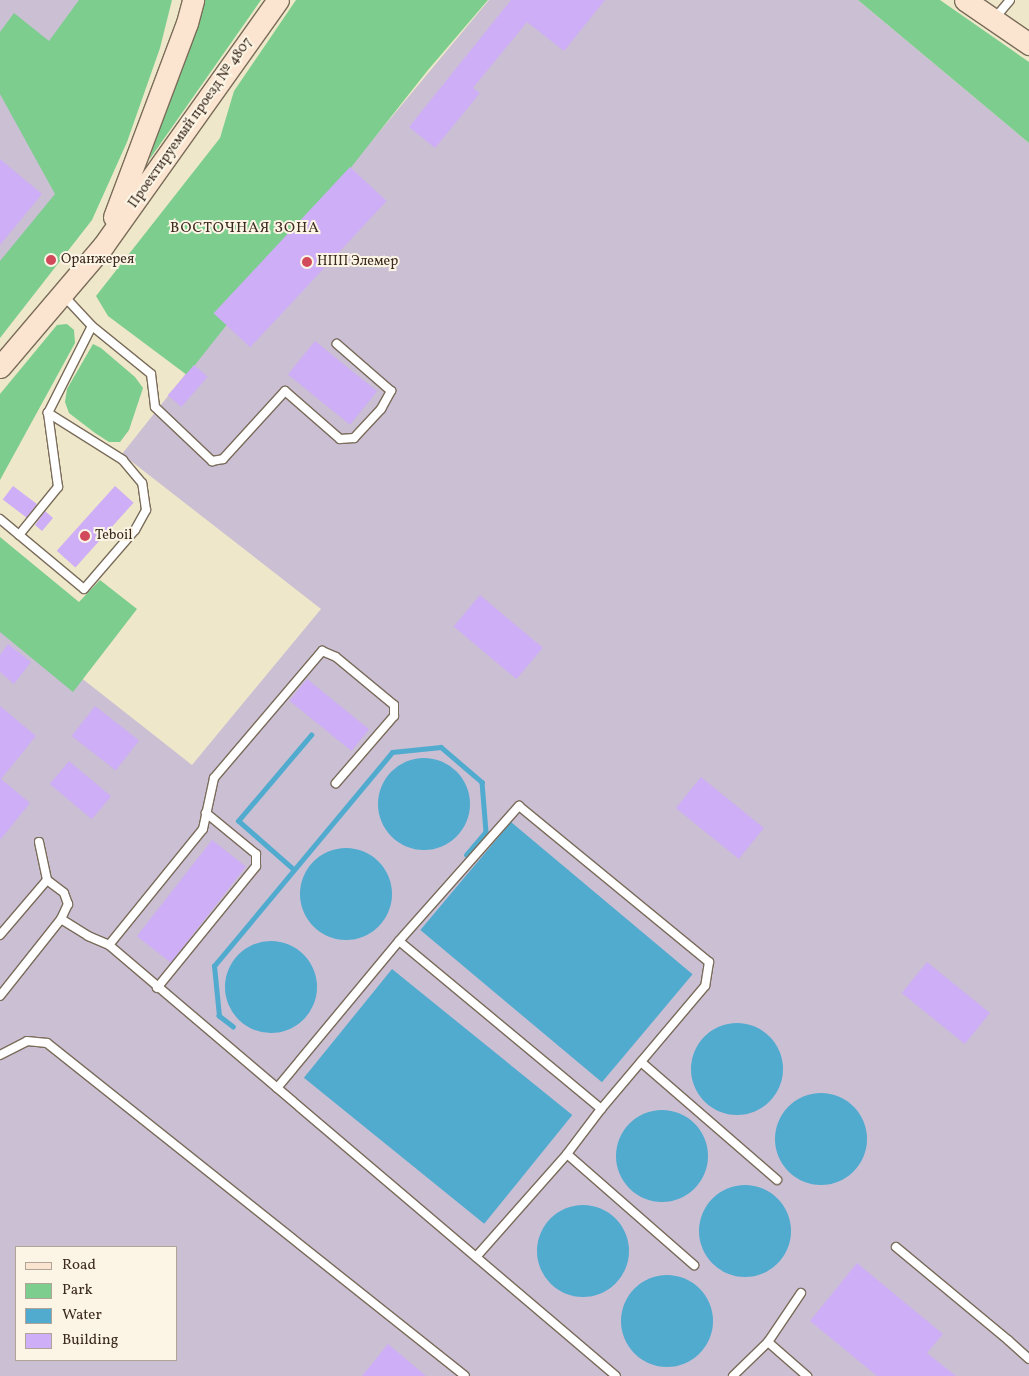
<!DOCTYPE html>
<html>
<head>
<meta charset="utf-8">
<style>
  body { margin:0 }
  #map { position:relative; width:1029px; height:1376px; overflow:hidden; background:#eee7c9; font-family:Vollkorn,serif }
  div>[style] { position:absolute }
  [style*='--x'] { left:calc(var(--x)*1px); top:calc(var(--y)*1px); width:calc(var(--w)*1px); rotate:calc(var(--a)*1deg) }
  .industrial>* { inset:0; background:#cbbfd4 }
  .green>* { inset:0; background:#7ccd8e }
  .water>* { inset:0; background:#51abcf; transform-origin:0 0 }
  .round { border-radius:50% }
  .stream>* { height:4.5px; margin:-2.25px; padding:0 2.25px; transform-origin:2.25px; border-radius:2.25px; background:#51abcf }
  .building>* { inset:0; background:#ceaef6; transform-origin:0 0 }
  .roads { filter:drop-shadow(1px 0 #7a6c5a) drop-shadow(-1px 0 #7a6c5a) drop-shadow(0 1px #7a6c5a) drop-shadow(0 -1px #7a6c5a) }
  .lane>* { height:8px; margin:-4px; padding:0 4px; transform-origin:4px; border-radius:4px; background:#fff }
  .secondary>* { height:21px; margin:-10.5px; padding:0 10.5px; transform-origin:10.5px; border-radius:10.5px; background:#fce5d0 }
  .dots>* { width:14px; height:14px; translate:-50% -50%; box-sizing:border-box; border:2px solid #fcf5e5; border-radius:50% }
  span { translate:-50% -50%; white-space:nowrap; text-align:center; line-height:1.15; -webkit-text-stroke:4px #fcf5e5; paint-order:stroke }
  .street-label { font-size:14px; color:#3b2a1e }
  .poi-label { font-size:14px; color:#3b2a1e }
  .left { translate:0 -50%; text-align:left }
  .neighbourhood-label { font-size:15px; color:#3b2a1e; letter-spacing:1px }
  .legend { position:absolute; left:15px; top:1246px; width:162px; height:115px; box-sizing:border-box; background:#fcf5e5; border:1px solid #afa495; margin:0; padding:6px 9px; list-style:none; font-size:15px; color:#3b2a1e }
  .legend li { display:flex; align-items:center; gap:10px; height:25px }
  .legend b { width:25px; border:1px solid #afa495 }
</style>
</head>
<body>
<div id="map">
  <div class="industrial">
    <i style="clip-path:polygon(0 0,146px 0,97px 135px,0 303px)"></i>
    <i style="clip-path:polygon(evenodd,489px 0,858px 0,1029px 143px,1029px 1376px,0 1376px,0 614px,192px 765px,321px 609px,122px 454px,350px 167px,489px 0,16px 1247px,176px 1247px,176px 1360px,16px 1360px,16px 1247px)"></i>
  </div>
  <div class="green">
    <i style="clip-path:polygon(79px 0,172px 0,160px 48px,127px 142px,92px 220px,0 338px,0 261px,55px 194px,0 94px,0 32px,14px 13px,49px 41px)"></i>
    <i style="clip-path:polygon(204px 0,261px 0,149px 160px)"></i>
    <i style="clip-path:polygon(296px 0,488px 0,428px 70px,187px 375px,108px 316px,96px 296px,220px 138px,234px 91px)"></i>
    <i style="clip-path:polygon(858px 0,940px 0,1029px 62px,1029px 143px)"></i>
    <i style="clip-path:polygon(67px 324px,74px 330px,75px 343px,0 480px,0 394px,57px 325px)"></i>
    <i style="clip-path:polygon(93px 344px,101px 348px,135px 377px,143px 388px,129px 430px,120px 442px,109px 442px,95px 433px,69px 413px,65px 402px,67px 389px)"></i>
    <i style="clip-path:polygon(0 537px,79px 602px,100px 580px,137px 609px,73px 692px,0 632px)"></i>
  </div>
  <div class="water">
    <i class="round" style="left:378px;top:758px;width:92px;height:92px"></i>
    <i style="left:511px;top:822px;width:237px;height:141px;rotate:40deg"></i>
    <i class="round" style="left:300px;top:848px;width:92px;height:92px"></i>
    <i class="round" style="left:225px;top:941px;width:92px;height:92px"></i>
    <i style="left:392px;top:969px;width:232px;height:140px;rotate:39deg"></i>
    <i class="round" style="left:691px;top:1023px;width:92px;height:92px"></i>
    <i class="round" style="left:775px;top:1093px;width:92px;height:92px"></i>
    <i class="round" style="left:616px;top:1110px;width:92px;height:92px"></i>
    <i class="round" style="left:699px;top:1185px;width:92px;height:92px"></i>
    <i class="round" style="left:537px;top:1205px;width:92px;height:92px"></i>
    <i class="round" style="left:621px;top:1275px;width:92px;height:92px"></i>
  </div>
  <div class="stream">
    <i style="--x:294;--y:870;--w:74;--a:-138.8"></i>
    <i style="--x:238;--y:821;--w:113;--a:-49.7"></i>
    <i style="--x:233;--y:1027;--w:18;--a:-142"></i>
    <i style="--x:219;--y:1016;--w:50;--a:-95.7"></i>
    <i style="--x:214;--y:966;--w:278;--a:-50.2"></i>
    <i style="--x:392;--y:752;--w:49;--a:-5.8"></i>
    <i style="--x:441;--y:747;--w:54;--a:40.5"></i>
    <i style="--x:482;--y:782;--w:50;--a:85.4"></i>
    <i style="--x:486;--y:832;--w:30;--a:130"></i>
  </div>
  <div class="building">
    <i style="clip-path:polygon(511px 0,605px 0,564px 51px,527px 22px,473px 88px,480px 93px,435px 148px,409px 127px)"></i>
    <i style="clip-path:polygon(0 159px,42px 194px,0 245px)"></i>
    <i style="left:350px;top:167px;width:50px;height:200px;rotate:43deg"></i>
    <i style="left:315px;top:341px;width:80px;height:43px;rotate:39deg"></i>
    <i style="left:194px;top:365px;width:18px;height:40px;rotate:41deg"></i>
    <i style="left:13px;top:486px;width:30px;height:17px;rotate:37deg"></i>
    <i style="left:115px;top:486px;width:25px;height:87px;rotate:42deg"></i>
    <i style="clip-path:polygon(45px 511px,53px 518px,42px 531px,35px 525px)"></i>
    <i style="left:480px;top:595px;width:82px;height:41px;rotate:40deg"></i>
    <i style="clip-path:polygon(8px 644px,31px 662px,14px 684px,0 672px,0 655px)"></i>
    <i style="left:307px;top:679px;width:80px;height:28px;rotate:39deg"></i>
    <i style="clip-path:polygon(0 706px,36px 736px,1px 779px,30px 803px,0 840px)"></i>
    <i style="left:95px;top:706px;width:56px;height:38px;rotate:38deg"></i>
    <i style="left:69px;top:761px;width:55px;height:30px;rotate:40deg"></i>
    <i style="left:701px;top:777px;width:81px;height:40px;rotate:39deg"></i>
    <i style="left:212px;top:840px;width:43px;height:122px;rotate:38deg"></i>
    <i style="left:927px;top:962px;width:81px;height:40px;rotate:39deg"></i>
    <i style="clip-path:polygon(857px 1263px,943px 1334px,927px 1353px,956px 1376px,877px 1376px,810px 1321px)"></i>
    <i style="clip-path:polygon(388px 1344px,426px 1376px,362px 1376px)"></i>
  </div>
  <div class="roads">
    <div class="lane">
      <i style="--x:995;--y:18;--w:23;--a:-50"></i>
      <i style="--x:64;--y:296;--w:41;--a:47"></i>
      <i style="--x:92;--y:326;--w:76;--a:39.1"></i>
      <i style="--x:151;--y:374;--w:33;--a:83"></i>
      <i style="--x:155;--y:407;--w:79;--a:43.5"></i>
      <i style="--x:212;--y:461;--w:11;--a:-10"></i>
      <i style="--x:223;--y:459;--w:92;--a:-47.6"></i>
      <i style="--x:285;--y:391;--w:73;--a:41.1"></i>
      <i style="--x:340;--y:439;--w:14;--a:-4"></i>
      <i style="--x:354;--y:438;--w:40;--a:-47"></i>
      <i style="--x:381;--y:409;--w:21;--a:-61"></i>
      <i style="--x:391;--y:391;--w:72;--a:-139"></i>
      <i style="--x:0;--y:519;--w:109;--a:39.8"></i>
      <i style="--x:84;--y:589;--w:78;--a:-49.2"></i>
      <i style="--x:135;--y:530;--w:23;--a:-61"></i>
      <i style="--x:146;--y:510;--w:27;--a:-98"></i>
      <i style="--x:142;--y:483;--w:30;--a:-130"></i>
      <i style="--x:123;--y:460;--w:89;--a:-147.9"></i>
      <i style="--x:48;--y:413;--w:97;--a:-63.2"></i>
      <i style="--x:19;--y:535;--w:62;--a:-50.9"></i>
      <i style="--x:58;--y:487;--w:75;--a:-97.7"></i>
      <i style="--x:39;--y:842;--w:39;--a:78"></i>
      <i style="--x:61;--y:919;--w:32;--a:32"></i>
      <i style="--x:88;--y:936;--w:23;--a:23"></i>
      <i style="--x:109;--y:945;--w:665;--a:40.37"></i>
      <i style="--x:0;--y:935;--w:72;--a:-49.5"></i>
      <i style="--x:47;--y:880;--w:21;--a:37"></i>
      <i style="--x:64;--y:893;--w:12;--a:70"></i>
      <i style="--x:68;--y:904;--w:17;--a:115"></i>
      <i style="--x:61;--y:919;--w:98;--a:128.4"></i>
      <i style="--x:399;--y:941;--w:263;--a:39.7"></i>
      <i style="--x:109;--y:945;--w:149;--a:-51"></i>
      <i style="--x:203;--y:829;--w:52;--a:-77.8"></i>
      <i style="--x:214;--y:778;--w:167;--a:-49.6"></i>
      <i style="--x:322;--y:651;--w:15;--a:23"></i>
      <i style="--x:336;--y:657;--w:75;--a:39.6"></i>
      <i style="--x:394;--y:705;--w:11;--a:90"></i>
      <i style="--x:394;--y:716;--w:89;--a:130.9"></i>
      <i style="--x:157;--y:988;--w:157;--a:-50.9"></i>
      <i style="--x:256;--y:866;--w:12;--a:-90"></i>
      <i style="--x:256;--y:854;--w:65;--a:-140.6"></i>
      <i style="--x:0;--y:1055;--w:30;--a:-27"></i>
      <i style="--x:27;--y:1041;--w:20;--a:6"></i>
      <i style="--x:47;--y:1043;--w:534;--a:38.54"></i>
      <i style="--x:641;--y:1062;--w:180;--a:40.9"></i>
      <i style="--x:277;--y:1088;--w:191;--a:-50.3"></i>
      <i style="--x:399;--y:941;--w:181;--a:-48.4"></i>
      <i style="--x:519;--y:806;--w:246;--a:39.4"></i>
      <i style="--x:709;--y:962;--w:24;--a:99"></i>
      <i style="--x:705;--y:986;--w:161;--a:130.2"></i>
      <i style="--x:601;--y:1109;--w:56;--a:127.1"></i>
      <i style="--x:896;--y:1247;--w:146;--a:39.7"></i>
      <i style="--x:1008;--y:1340;--w:28;--a:42"></i>
      <i style="--x:476;--y:1257;--w:137;--a:-48.5"></i>
      <i style="--x:567;--y:1154;--w:169;--a:41.2"></i>
      <i style="--x:768;--y:1342;--w:52;--a:41.1"></i>
      <i style="--x:733;--y:1376;--w:49;--a:-44.2"></i>
      <i style="--x:768;--y:1342;--w:59;--a:-56"></i>
    </div>
    <div class="secondary">
      <i style="--x:965;--y:0;--w:78;--a:34.5"></i>
      <i style="--x:114;--y:217;--w:207;--a:-69.4"></i>
      <i style="--x:187;--y:23;--w:24;--a:-75"></i>
      <i style="--x:0;--y:367;--w:159;--a:-49.6"></i>
      <i style="--x:103;--y:246;--w:302;--a:-54.6"></i>
    </div>
  </div>
  <div class="dots">
    <i style="left:51px;top:260px;background:#d1495b"></i>
    <i style="left:307px;top:262px;background:#d1495b"></i>
    <i style="left:85px;top:536px;background:#d1495b"></i>
  </div>
  <div class="street-label">
    <span style="left:191px;top:123px;rotate:-55deg">Проектируемый проезд № 4807</span>
  </div>
  <div class="poi-label">
    <span class="left" style="left:61px;top:260px">Оранжерея</span>
    <span class="left" style="left:317px;top:262px">НПП Элемер</span>
    <span class="left" style="left:95px;top:536px">Teboil</span>
  </div>
  <div class="neighbourhood-label">
    <span style="left:245px;top:229px">ВОСТОЧНАЯ ЗОНА</span>
  </div>
  <ul class="legend">
  <li><b style="height:6px;background:#fce5d0"></b>Road</li>
  <li><b style="height:14px;background:#7ccd8e"></b>Park</li>
  <li><b style="height:14px;background:#51abcf"></b>Water</li>
  <li><b style="height:14px;background:#ceaef6"></b>Building</li>
  </ul>
</div>
</body>
</html>
